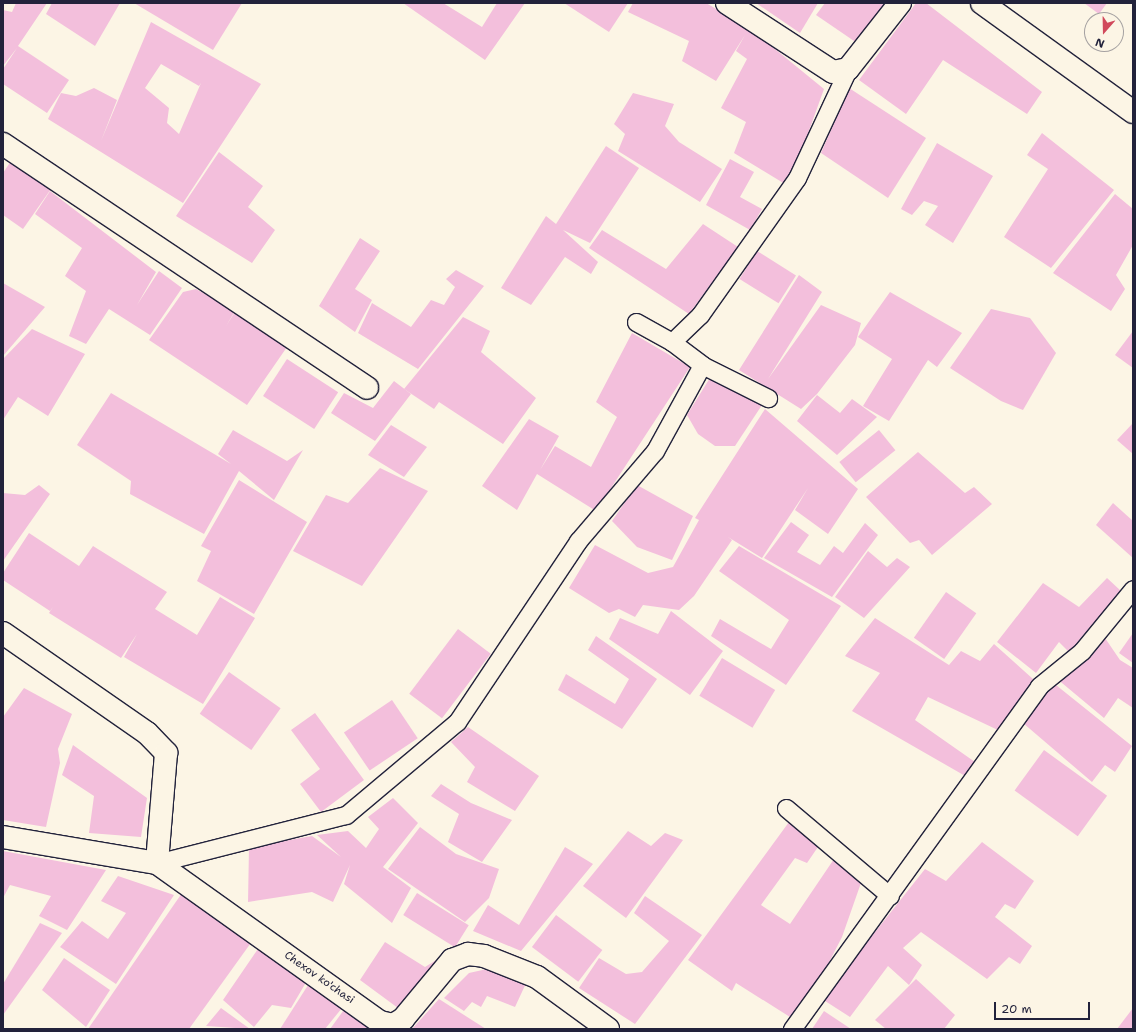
<!DOCTYPE html>
<html>
<head>
<meta charset="utf-8">
<style>
  body { margin:0 }
  #map { position:relative; width:1136px; height:1032px; overflow:hidden; background:#fcf5e5; font-family:"Shantell Sans",sans-serif }
  div>[style] { position:absolute }
  [style*='--x'] { left:calc(var(--x)*1px); top:calc(var(--y)*1px); width:calc(var(--w)*1px); rotate:calc(var(--a)*1deg) }
  .building>* { inset:0; background:#f3bfdc; transform-origin:0 0 }
  .roads { filter:drop-shadow(1px 0 #22223b) drop-shadow(-1px 0 #22223b) drop-shadow(0 1px #22223b) drop-shadow(0 -1px #22223b) }
  .lane>* { height:17px; margin:-8.5px; padding:0 8.5px; transform-origin:8.5px; border-radius:8.5px; background:#fcf5e5 }
  .street>* { height:22px; margin:-11px; padding:0 11px; transform-origin:11px; border-radius:11px; background:#fcf5e5 }
  span { translate:-50% -50%; white-space:nowrap; text-align:center; line-height:1.15; -webkit-text-stroke:3.5px #fcf5e5; paint-order:stroke }
  .street-label { font-size:11px; color:#22223b }
  .frame { position:absolute; inset:0; border:4px solid #22223b; pointer-events:none }
  .north { position:absolute; left:1084px; top:12px; width:40px; height:40px; box-sizing:border-box; background:#fcf5e5; border:1px solid #a5a1a1; border-radius:50%; rotate:200deg; font-size:11px; font-weight:700; line-height:16px; text-align:center; color:#22223b }
  .north::after { content:''; display:block; margin:auto; width:14px; height:18px; background:#d1495b; clip-path:polygon(50% 0,100% 100%,50% 72%,0 100%) }
  .scale { position:absolute; left:994px; top:1002px; width:96px; height:18px; box-sizing:border-box; border:2px solid #22223b; border-top:0; padding-left:5px; font-size:12px; line-height:14px; white-space:nowrap; color:#22223b; -webkit-text-stroke:3px #fcf5e5; paint-order:stroke }
</style>
</head>
<body>
<div id="map">
  <div class="building">
    <i style="clip-path:polygon(16px 3px,47px 3px,18px 46px,69px 80px,47px 113px,3px 84px,3px 69px,17px 48px,3px 66px,3px 10px,12px 12px)"></i>
    <i style="clip-path:polygon(52px 3px,120px 3px,95px 46px,46px 14px)"></i>
    <i style="clip-path:polygon(134px 3px,242px 3px,213px 50px)"></i>
    <i style="clip-path:polygon(403px 3px,443px 3px,482px 27px,497px 3px,525px 3px,485px 60px)"></i>
    <i style="clip-path:polygon(564px 3px,628px 3px,609px 32px)"></i>
    <i style="clip-path:polygon(633px 3px,706px 3px,749px 28px,824px 89px,802px 150px,785px 184px,734px 153px,746px 122px,721px 108px,747px 59px,736px 51px,745px 35px,716px 81px,682px 61px,689px 41px,628px 12px)"></i>
    <i style="clip-path:polygon(756px 3px,818px 3px,800px 33px)"></i>
    <i style="clip-path:polygon(825px 3px,885px 3px,857px 43px,816px 15px)"></i>
    <i style="clip-path:polygon(916px 3px,926px 3px,1042px 92px,1027px 114px,943px 60px,906px 114px,859px 80px)"></i>
    <i style="clip-path:polygon(1084px 3px,1107px 3px,1099px 14px)"></i>
    <i style="clip-path:polygon(evenodd,151px 22px,261px 84px,183px 203px,48px 119px,61px 93px,76px 96px,94px 88px,117px 100px,101px 141px,151px 22px,161px 64px,199px 86px,201px 83px,179px 134px,167px 123px,169px 108px,145px 88px,161px 64px)"></i>
    <i style="clip-path:polygon(849px 88px,926px 138px,888px 198px,821px 153px)"></i>
    <i style="clip-path:polygon(633px 93px,674px 104px,665px 126px,679px 142px,722px 169px,700px 202px,618px 151px,625px 134px,614px 124px)"></i>
    <i style="clip-path:polygon(1042px 133px,1114px 190px,1051px 268px,1004px 237px,1048px 169px,1027px 155px)"></i>
    <i style="clip-path:polygon(937px 143px,993px 176px,953px 243px,925px 225px,938px 206px,924px 201px,912px 215px,901px 209px)"></i>
    <i style="clip-path:polygon(606px 146px,639px 168px,590px 243px,563px 230px,598px 262px,591px 274px,565px 257px,531px 305px,501px 288px,546px 216px,556px 224px)"></i>
    <i style="clip-path:polygon(219px 152px,263px 186px,248px 207px,275px 230px,252px 263px,176px 216px)"></i>
    <i style="clip-path:polygon(730px 159px,754px 172px,740px 197px,762px 209px,750px 230px,706px 205px)"></i>
    <i style="clip-path:polygon(11px 161px,51px 189px,23px 229px,3px 215px,3px 173px)"></i>
    <i style="clip-path:polygon(50px 191px,156px 272px,137px 305px,159px 271px,182px 288px,150px 335px,109px 309px,86px 344px,69px 336px,86px 291px,65px 276px,82px 248px,35px 214px)"></i>
    <i style="clip-path:polygon(1115px 194px,1133px 209px,1133px 245px,1116px 275px,1125px 289px,1111px 311px,1053px 273px)"></i>
    <i style="clip-path:polygon(703px 224px,738px 247px,689px 314px,589px 248px,602px 230px,666px 269px)"></i>
    <i style="clip-path:polygon(360px 238px,380px 251px,355px 289px,372px 300px,355px 332px,319px 306px)"></i>
    <i style="left:757px;top:251px;width:46px;height:33px;rotate:32deg"></i>
    <i style="clip-path:polygon(456px 270px,484px 286px,418px 369px,358px 333px,372px 303px,411px 327px,431px 300px,444px 305px,455px 287px,446px 279px)"></i>
    <i style="clip-path:polygon(799px 275px,822px 292px,768px 379px,821px 305px,861px 323px,855px 345px,817px 394px,801px 409px,739px 370px)"></i>
    <i style="clip-path:polygon(3px 283px,45px 307px,3px 356px)"></i>
    <i style="clip-path:polygon(196px 289px,235px 311px,226px 326px,235px 312px,287px 347px,247px 405px,149px 340px,183px 292px)"></i>
    <i style="clip-path:polygon(890px 292px,962px 333px,937px 367px,928px 360px,889px 421px,863px 406px,892px 359px,858px 337px)"></i>
    <i style="clip-path:polygon(991px 309px,1030px 318px,1056px 353px,1023px 410px,1001px 401px,950px 368px)"></i>
    <i style="clip-path:polygon(463px 317px,490px 331px,481px 352px,536px 398px,503px 444px,439px 402px,434px 409px,404px 389px)"></i>
    <i style="clip-path:polygon(32px 329px,85px 354px,48px 416px,18px 397px,3px 420px,3px 359px)"></i>
    <i style="clip-path:polygon(1133px 331px,1133px 368px,1115px 355px)"></i>
    <i style="clip-path:polygon(632px 333px,690px 367px,596px 511px,537px 474px,517px 510px,482px 486px,529px 419px,559px 436px,540px 470px,555px 446px,591px 467px,617px 417px,596px 402px)"></i>
    <i style="left:287px;top:359px;width:61px;height:44px;rotate:33deg"></i>
    <i style="clip-path:polygon(713px 373px,762px 405px,735px 446px,715px 446px,698px 434px,687px 415px)"></i>
    <i style="clip-path:polygon(394px 381px,411px 394px,375px 441px,331px 413px,344px 393px,373px 408px)"></i>
    <i style="clip-path:polygon(111px 393px,231px 464px,218px 454px,233px 430px,287px 461px,303px 450px,274px 500px,239px 471px,204px 534px,130px 494px,131px 481px,77px 445px)"></i>
    <i style="clip-path:polygon(817px 395px,840px 413px,852px 399px,877px 417px,837px 455px,797px 421px)"></i>
    <i style="clip-path:polygon(765px 409px,858px 489px,828px 534px,795px 510px,808px 488px,762px 558px,728px 537px,732px 540px,694px 596px,679px 610px,643px 605px,635px 617px,619px 609px,609px 613px,569px 588px,595px 545px,648px 573px,673px 567px,699px 520px,695px 518px)"></i>
    <i style="clip-path:polygon(1133px 423px,1133px 454px,1117px 440px)"></i>
    <i style="clip-path:polygon(391px 425px,427px 447px,404px 477px,368px 455px)"></i>
    <i style="left:879px;top:430px;width:26px;height:51px;rotate:51deg"></i>
    <i style="clip-path:polygon(918px 452px,965px 493px,974px 487px,992px 504px,932px 555px,919px 540px,910px 543px,866px 497px)"></i>
    <i style="clip-path:polygon(380px 468px,428px 491px,362px 586px,293px 551px,326px 495px,348px 503px)"></i>
    <i style="clip-path:polygon(239px 480px,307px 522px,254px 614px,197px 581px,211px 551px,201px 546px)"></i>
    <i style="clip-path:polygon(39px 485px,50px 494px,3px 561px,3px 493px,25px 495px)"></i>
    <i style="clip-path:polygon(637px 485px,693px 516px,672px 560px,637px 547px,612px 521px)"></i>
    <i style="clip-path:polygon(1113px 503px,1133px 521px,1133px 558px,1096px 525px)"></i>
    <i style="clip-path:polygon(791px 522px,809px 535px,797px 552px,820px 565px,834px 546px,843px 553px,865px 523px,878px 535px,832px 597px,764px 558px)"></i>
    <i style="clip-path:polygon(29px 533px,79px 566px,93px 546px,167px 592px,155px 609px,197px 635px,220px 597px,255px 618px,203px 704px,124px 657px,137px 634px,121px 658px,49px 613px,53px 607px,50px 611px,3px 580px,3px 573px)"></i>
    <i style="clip-path:polygon(739px 546px,841px 606px,786px 685px,711px 636px,720px 619px,771px 649px,789px 620px,719px 571px)"></i>
    <i style="clip-path:polygon(868px 551px,887px 567px,897px 558px,910px 567px,864px 618px,835px 597px)"></i>
    <i style="clip-path:polygon(1107px 578px,1121px 591px,1069px 652px,1059px 642px,1036px 673px,997px 642px,1043px 583px,1079px 607px)"></i>
    <i style="left:946px;top:592px;width:37px;height:56px;rotate:35deg"></i>
    <i style="clip-path:polygon(671px 611px,723px 651px,690px 695px,609px 639px,620px 618px,658px 634px)"></i>
    <i style="clip-path:polygon(875px 618px,949px 665px,961px 651px,980px 661px,994px 644px,1033px 679px,1000px 731px,928px 697px,915px 720px,975px 762px,967px 777px,852px 711px,880px 673px,845px 656px)"></i>
    <i style="left:458px;top:629px;width:41px;height:81px;rotate:37deg"></i>
    <i style="clip-path:polygon(1133px 633px,1133px 663px,1119px 653px)"></i>
    <i style="clip-path:polygon(596px 636px,657px 679px,622px 729px,558px 690px,566px 674px,615px 704px,629px 679px,588px 650px)"></i>
    <i style="clip-path:polygon(1105px 638px,1120px 660px,1133px 668px,1133px 708px,1118px 698px,1104px 718px,1056px 678px)"></i>
    <i style="left:722px;top:658px;width:62px;height:44px;rotate:31deg"></i>
    <i style="left:229px;top:672px;width:63px;height:51px;rotate:35deg"></i>
    <i style="clip-path:polygon(1051px 681px,1132px 746px,1115px 772px,1105px 765px,1092px 782px,1023px 723px)"></i>
    <i style="clip-path:polygon(24px 688px,72px 714px,58px 749px,60px 763px,46px 827px,3px 820px,3px 717px)"></i>
    <i style="left:392px;top:700px;width:46px;height:58px;rotate:56deg"></i>
    <i style="clip-path:polygon(315px 713px,364px 780px,321px 812px,300px 784px,320px 769px,291px 730px)"></i>
    <i style="clip-path:polygon(468px 727px,539px 776px,515px 811px,467px 782px,475px 767px,451px 742px)"></i>
    <i style="clip-path:polygon(73px 745px,147px 798px,141px 837px,89px 833px,94px 796px,62px 775px)"></i>
    <i style="left:1044px;top:750px;width:78px;height:50px;rotate:36deg"></i>
    <i style="clip-path:polygon(441px 784px,471px 803px,512px 820px,482px 862px,448px 842px,459px 814px,431px 796px)"></i>
    <i style="clip-path:polygon(393px 798px,418px 823px,383px 867px,411px 888px,392px 923px,344px 884px,350px 865px,333px 902px,312px 892px,248px 902px,249px 847px,312px 836px,341px 857px,317px 835px,348px 831px,366px 848px,379px 829px,368px 817px)"></i>
    <i style="clip-path:polygon(789px 822px,820px 844px,807px 863px,795px 858px,761px 905px,790px 924px,834px 859px,862px 880px,842px 937px,823px 974px,790px 1017px,736px 983px,732px 991px,688px 960px)"></i>
    <i style="clip-path:polygon(420px 827px,456px 854px,499px 869px,489px 898px,465px 922px,388px 869px)"></i>
    <i style="clip-path:polygon(628px 831px,651px 846px,665px 833px,683px 840px,626px 918px,583px 886px)"></i>
    <i style="clip-path:polygon(982px 842px,1034px 881px,1015px 909px,1005px 904px,995px 917px,1032px 946px,1020px 964px,1009px 957px,987px 979px,921px 932px,903px 948px,922px 965px,909px 985px,888px 966px,850px 1017px,822px 999px,925px 869px,946px 881px)"></i>
    <i style="clip-path:polygon(565px 847px,593px 864px,521px 951px,473px 931px,488px 905px,519px 925px)"></i>
    <i style="clip-path:polygon(3px 851px,106px 870px,67px 930px,39px 916px,51px 896px,10px 885px,3px 898px)"></i>
    <i style="clip-path:polygon(118px 876px,174px 895px,116px 984px,60px 947px,82px 921px,108px 939px,126px 913px,101px 901px)"></i>
    <i style="clip-path:polygon(182px 893px,253px 940px,189px 1029px,88px 1029px)"></i>
    <i style="left:417px;top:893px;width:61px;height:26px;rotate:32deg"></i>
    <i style="clip-path:polygon(645px 896px,702px 935px,635px 1024px,579px 988px,599px 958px,626px 974px,642px 972px,669px 941px,634px 913px)"></i>
    <i style="left:556px;top:915px;width:58px;height:40px;rotate:37deg"></i>
    <i style="clip-path:polygon(40px 923px,62px 933px,3px 1015px,3px 984px)"></i>
    <i style="clip-path:polygon(385px 942px,425px 967px,446px 954px,398px 1008px,360px 980px)"></i>
    <i style="clip-path:polygon(260px 946px,308px 979px,291px 1008px,272px 1005px,254px 1027px,223px 1000px)"></i>
    <i style="clip-path:polygon(64px 958px,110px 990px,86px 1027px,42px 990px)"></i>
    <i style="clip-path:polygon(496px 967px,528px 979px,515px 1007px,487px 996px,481px 1007px,472px 1002px,464px 1011px,444px 998px,469px 973px)"></i>
    <i style="clip-path:polygon(916px 979px,955px 1015px,944px 1029px,886px 1029px,875px 1020px)"></i>
    <i style="clip-path:polygon(310px 982px,346px 1003px,325px 1029px,280px 1029px)"></i>
    <i style="clip-path:polygon(439px 999px,486px 1029px,412px 1029px)"></i>
    <i style="clip-path:polygon(346px 1007px,379px 1029px,330px 1029px)"></i>
    <i style="clip-path:polygon(221px 1008px,250px 1029px,206px 1026px)"></i>
    <i style="clip-path:polygon(1133px 1008px,1133px 1029px,1117px 1029px)"></i>
    <i style="clip-path:polygon(824px 1011px,851px 1029px,812px 1029px)"></i>
  </div>
  <div class="roads">
    <div class="lane">
      <i style="--x:636;--y:322;--w:41;--a:29.1"></i>
      <i style="--x:672;--y:342;--w:38;--a:37"></i>
      <i style="--x:702;--y:365;--w:74;--a:26.6"></i>
      <i style="--x:672;--y:342;--w:39;--a:-44"></i>
      <i style="--x:700;--y:315;--w:168;--a:-54.7"></i>
      <i style="--x:797;--y:178;--w:120;--a:-64.9"></i>
      <i style="--x:786;--y:808;--w:136;--a:40.2"></i>
      <i style="--x:157;--y:863;--w:195;--a:-14.3"></i>
      <i style="--x:346;--y:815;--w:145;--a:-40"></i>
      <i style="--x:457;--y:722;--w:218;--a:-56.2"></i>
      <i style="--x:578;--y:541;--w:118;--a:-49.5"></i>
      <i style="--x:655;--y:451;--w:98;--a:-61.3"></i>
      <i style="--x:792;--y:1029;--w:423;--a:-54.2"></i>
      <i style="--x:1039;--y:686;--w:55;--a:-39.1"></i>
      <i style="--x:1082;--y:651;--w:80;--a:-50.6"></i>
    </div>
    <div class="street">
      <i style="--x:727;--y:3;--w:126;--a:33.1"></i>
      <i style="--x:833;--y:72;--w:15;--a:-11"></i>
      <i style="--x:848;--y:69;--w:84;--a:-51.8"></i>
      <i style="--x:982;--y:3;--w:186;--a:35.8"></i>
      <i style="--x:3;--y:144;--w:438;--a:33.8"></i>
      <i style="--x:3;--y:633;--w:175;--a:34.8"></i>
      <i style="--x:147;--y:733;--w:28;--a:46"></i>
      <i style="--x:166;--y:753;--w:110;--a:94.7"></i>
      <i style="--x:3;--y:837;--w:156;--a:9.6"></i>
      <i style="--x:157;--y:863;--w:274;--a:35.5"></i>
      <i style="--x:380;--y:1022;--w:13;--a:13"></i>
      <i style="--x:393;--y:1025;--w:12;--a:-31"></i>
      <i style="--x:403;--y:1019;--w:77;--a:-50.3"></i>
      <i style="--x:452;--y:960;--w:17;--a:-21"></i>
      <i style="--x:468;--y:954;--w:16;--a:7"></i>
      <i style="--x:484;--y:956;--w:57;--a:21.6"></i>
      <i style="--x:537;--y:977;--w:88;--a:36.2"></i>
    </div>
  </div>
  <div class="street-label">
    <span style="left:319px;top:978px;rotate:35deg">Chexov ko'chasi</span>
  </div>
  <div class="frame"></div>
  <div class="north">N</div>
  <div class="scale">20 m</div>
</div>
</body>
</html>
